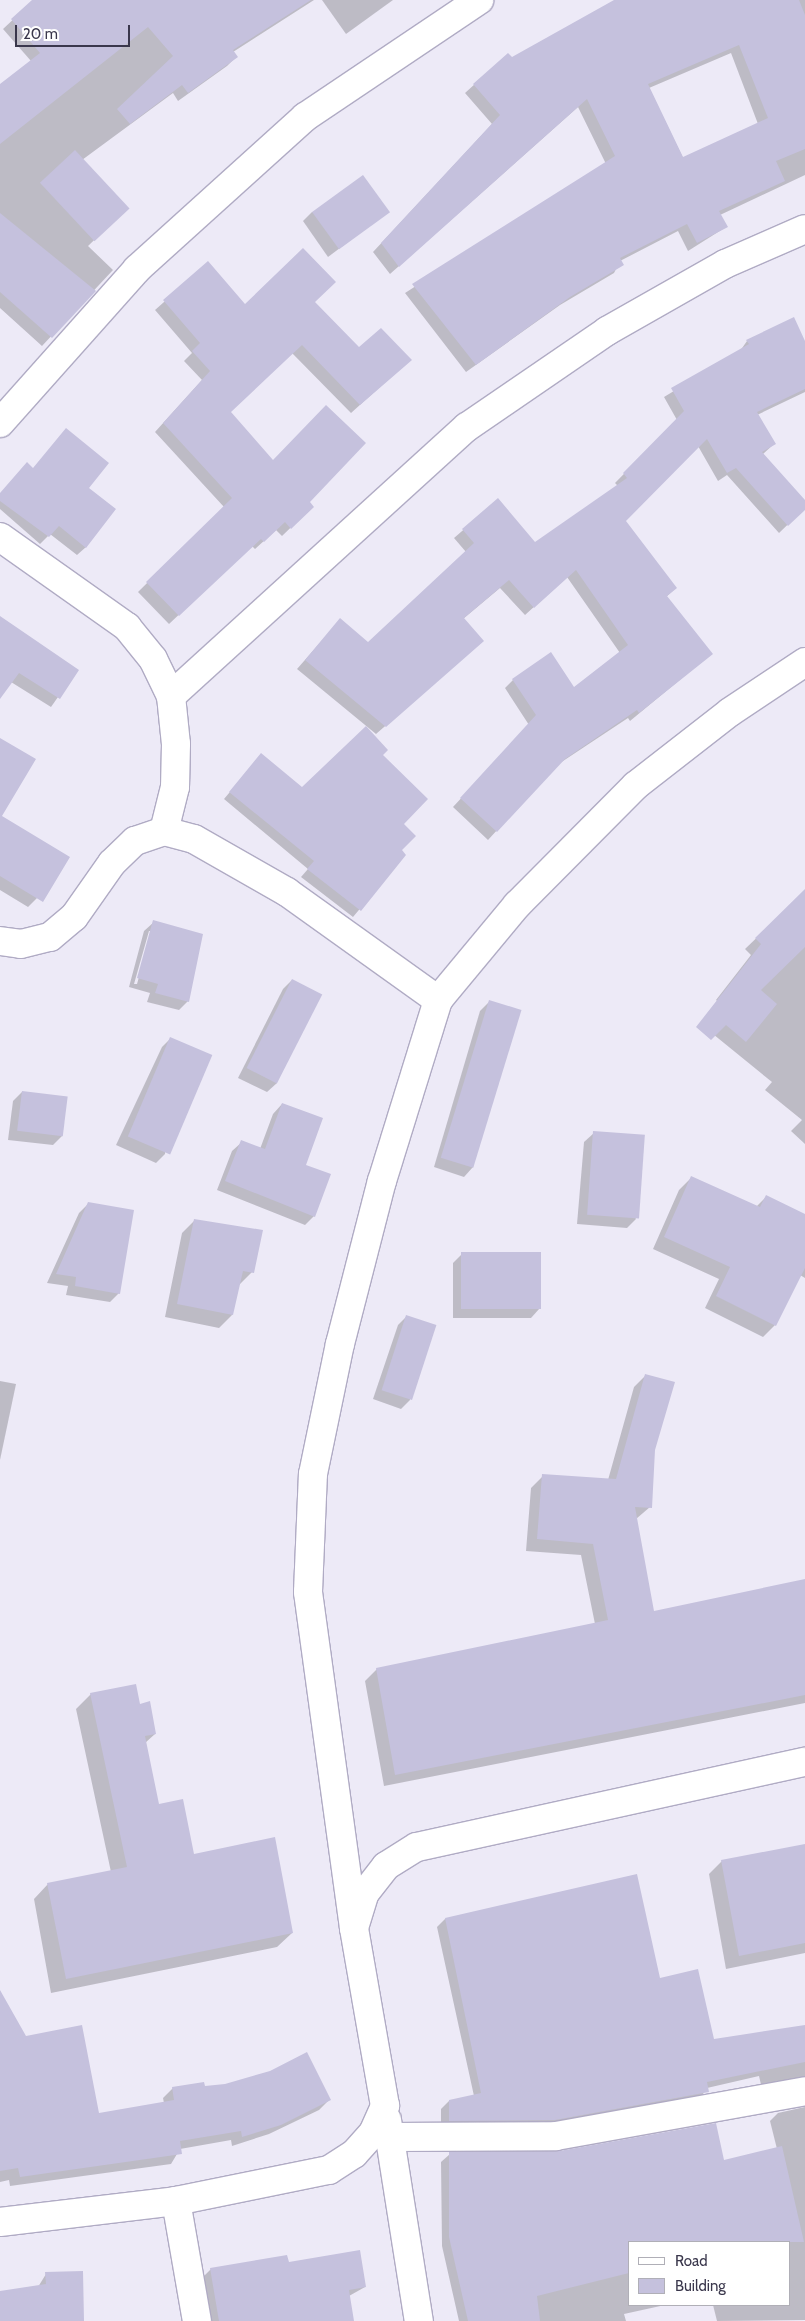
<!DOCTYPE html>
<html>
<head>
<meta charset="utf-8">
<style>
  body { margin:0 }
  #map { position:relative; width:805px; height:2321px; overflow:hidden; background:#edeaf7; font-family:Cabin,sans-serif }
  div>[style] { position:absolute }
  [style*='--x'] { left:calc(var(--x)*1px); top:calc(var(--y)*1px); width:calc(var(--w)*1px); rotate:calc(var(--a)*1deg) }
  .shadow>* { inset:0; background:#0003 }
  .building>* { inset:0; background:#c5c1dd; transform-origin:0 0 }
  .roads { filter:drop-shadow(1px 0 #b0abc4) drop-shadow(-1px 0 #b0abc4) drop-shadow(0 1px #b0abc4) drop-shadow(0 -1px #b0abc4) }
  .minor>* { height:28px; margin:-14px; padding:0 14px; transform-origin:14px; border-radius:14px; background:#fff }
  span { translate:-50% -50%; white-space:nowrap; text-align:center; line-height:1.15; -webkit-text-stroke:4px #fff; paint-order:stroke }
  .legend { position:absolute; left:628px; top:2241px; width:162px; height:65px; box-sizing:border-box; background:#fff; border:1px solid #b0afb7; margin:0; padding:6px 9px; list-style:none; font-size:15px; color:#3a374c }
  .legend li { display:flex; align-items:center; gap:10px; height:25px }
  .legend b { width:25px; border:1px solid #b0afb7 }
  .scale { position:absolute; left:15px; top:25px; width:115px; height:22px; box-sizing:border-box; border:2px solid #3a374c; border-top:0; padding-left:6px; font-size:15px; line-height:18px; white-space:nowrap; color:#3a374c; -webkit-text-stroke:4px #fff; paint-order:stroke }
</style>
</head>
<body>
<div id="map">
  <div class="shadow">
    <i style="clip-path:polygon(34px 0,314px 0,233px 52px,236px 57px,227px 66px,178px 101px,173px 93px,82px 160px,119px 216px,88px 246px,113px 270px,42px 346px,0 308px,0 86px,31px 61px,3px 29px)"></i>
    <i style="clip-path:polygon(322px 0,393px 0,346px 34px)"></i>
    <i style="clip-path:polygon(evenodd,617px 0,805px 0,805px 175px,720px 215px,726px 227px,688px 251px,678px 231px,620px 261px,614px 273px,560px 305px,466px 372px,405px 293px,606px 164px,578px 107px,390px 274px,373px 252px,492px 124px,465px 93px,508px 54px,512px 58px,617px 0,731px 53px,758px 124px,683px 158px,649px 88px,731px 53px)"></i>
    <i style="clip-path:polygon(312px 212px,388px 212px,328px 257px,303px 221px)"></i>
    <i style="clip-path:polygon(208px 263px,245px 306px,314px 302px,359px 349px,410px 360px,351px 413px,292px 353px,229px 412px,312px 507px,282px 536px,276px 530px,255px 549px,252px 546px,169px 624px,138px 592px,224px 507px,155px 432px,202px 380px,184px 361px,192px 353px,155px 310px)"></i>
    <i style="clip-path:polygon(747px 341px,805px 344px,805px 392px,757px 415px,774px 444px,763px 454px,805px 502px,805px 508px,779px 533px,727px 475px,718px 481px,698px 446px,624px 521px,676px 588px,666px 597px,711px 654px,630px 721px,628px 718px,557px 765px,488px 840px,453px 807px,529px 725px,505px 688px,513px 680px,574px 689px,620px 653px,567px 577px,525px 615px,500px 588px,463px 619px,483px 641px,376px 734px,297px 669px,340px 620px,368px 644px,466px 552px,454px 538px,498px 500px,535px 544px,618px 486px,615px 483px,677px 420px,664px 397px,740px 351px)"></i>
    <i style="clip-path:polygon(33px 469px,87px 488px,86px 547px,77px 555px,50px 534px,40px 544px,0 509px,0 494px)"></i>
    <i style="clip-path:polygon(0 618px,77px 670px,51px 707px,11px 682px,0 697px)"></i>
    <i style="clip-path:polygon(0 740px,0 816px,37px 898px,28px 907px,0 890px)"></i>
    <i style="clip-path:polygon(382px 755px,402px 824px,400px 850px,405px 855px,353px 917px,301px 877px,308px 869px,224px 799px,255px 762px,302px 789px)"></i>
    <i style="clip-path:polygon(797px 899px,805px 907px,805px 1144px,791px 1131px,802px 1120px,765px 1090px,772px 1082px,708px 1030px,726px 1008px,716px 1000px,751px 955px,745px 949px)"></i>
    <i style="clip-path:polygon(evenodd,154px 922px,188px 1001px,179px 1010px,147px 1002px,150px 993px,129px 987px,144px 931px,154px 922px,149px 931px,152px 931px,137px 984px,134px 984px,149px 931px)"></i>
    <i style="clip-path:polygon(292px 980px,277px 1083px,267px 1092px,238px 1078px,283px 989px)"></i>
    <i style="clip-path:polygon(489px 1002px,473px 1167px,464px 1177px,434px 1167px,480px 1011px)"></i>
    <i style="clip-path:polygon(171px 1038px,165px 1154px,156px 1163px,116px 1145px,162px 1047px)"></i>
    <i style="clip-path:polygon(22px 1092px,62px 1136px,53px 1145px,8px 1140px,13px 1101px)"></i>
    <i style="clip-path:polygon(282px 1104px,304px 1165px,314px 1216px,305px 1225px,217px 1190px,232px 1151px,242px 1142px,260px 1149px,273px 1114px)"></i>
    <i style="clip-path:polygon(594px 1133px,636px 1219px,627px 1228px,577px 1224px,584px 1142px)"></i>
    <i style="clip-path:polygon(691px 1178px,756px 1207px,766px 1197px,805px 1216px,805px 1278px,800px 1275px,775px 1325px,763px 1337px,705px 1308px,719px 1279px,653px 1249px,679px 1190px)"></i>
    <i style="clip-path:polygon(88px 1204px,119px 1293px,110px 1302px,66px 1295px,68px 1286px,47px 1283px,79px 1213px)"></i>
    <i style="clip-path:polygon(195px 1220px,252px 1272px,239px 1285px,232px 1315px,219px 1328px,165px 1317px,182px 1233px)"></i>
    <i style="clip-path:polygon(462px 1254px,540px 1308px,531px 1318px,453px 1318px,453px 1263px)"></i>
    <i style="clip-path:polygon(407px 1316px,410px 1400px,401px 1409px,373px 1399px,398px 1325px)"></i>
    <i style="clip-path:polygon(646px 1375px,654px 1450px,650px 1507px,636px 1519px,653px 1613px,805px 1598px,805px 1703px,384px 1786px,365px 1681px,377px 1669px,595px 1624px,581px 1555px,526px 1551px,531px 1488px,543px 1476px,608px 1480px,634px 1387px)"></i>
    <i style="clip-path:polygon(0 1381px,16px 1384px,0 1460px)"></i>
    <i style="clip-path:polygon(91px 1694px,139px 1705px,155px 1734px,145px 1743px,158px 1805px,193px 1855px,292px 1933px,277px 1947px,51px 1993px,34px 1899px,48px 1884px,111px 1872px,76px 1709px)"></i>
    <i style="clip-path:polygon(805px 1845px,805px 1953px,726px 1969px,709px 1874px,722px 1861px)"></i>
    <i style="clip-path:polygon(636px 1875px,659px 1979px,713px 2041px,805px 2026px,805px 2088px,762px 2089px,759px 2076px,707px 2088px,699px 2100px,546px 2128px,441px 2129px,441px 2109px,449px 2101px,474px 2096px,437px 1927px,445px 1919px)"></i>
    <i style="clip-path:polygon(0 2043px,98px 2115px,164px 2103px,163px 2098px,173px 2088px,329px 2100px,319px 2110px,269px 2134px,232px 2146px,231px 2140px,180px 2149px,171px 2164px,10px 2186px,9px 2180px,0 2182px)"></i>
    <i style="clip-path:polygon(805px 2107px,805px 2320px,717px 2321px,713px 2305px,789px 2305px,789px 2242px,629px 2242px,629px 2305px,665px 2305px,624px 2314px,626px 2321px,459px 2321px,442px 2246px,441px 2162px,450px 2154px,723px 2161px,777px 2149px,770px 2121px,778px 2113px)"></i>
    <i style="clip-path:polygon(288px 2264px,365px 2287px,349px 2296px,353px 2321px,208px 2321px,202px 2278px,211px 2269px)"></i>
    <i style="clip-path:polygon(46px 2274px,83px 2321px,0 2321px,0 2293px,38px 2287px)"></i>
  </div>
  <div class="building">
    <i style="clip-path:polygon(32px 0,311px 0,233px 50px,238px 57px,188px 93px,182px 85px,130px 124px,117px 109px,173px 56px,148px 27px,0 144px,0 84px,40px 53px,11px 19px)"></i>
    <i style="clip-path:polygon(evenodd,614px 0,799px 0,805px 15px,805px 149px,776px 161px,785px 181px,719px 211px,728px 227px,697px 243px,687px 224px,620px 258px,624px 265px,570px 297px,476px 365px,412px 284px,615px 156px,587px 99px,399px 267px,381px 243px,500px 115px,473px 84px,508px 53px,512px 57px,614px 0,739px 45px,768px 118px,683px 157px,648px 84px,739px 45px)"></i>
    <i style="left:75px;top:150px;width:80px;height:48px;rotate:47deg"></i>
    <i style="left:363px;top:175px;width:46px;height:63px;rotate:54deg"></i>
    <i style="clip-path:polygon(0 213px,96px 291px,52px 338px,0 292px)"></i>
    <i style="clip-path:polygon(303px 248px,336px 282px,315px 302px,359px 347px,381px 328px,412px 360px,360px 405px,302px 345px,231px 412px,273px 460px,326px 405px,366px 443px,310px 502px,314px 507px,291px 529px,285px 522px,264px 542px,261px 539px,179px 616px,146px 582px,232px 498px,163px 423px,210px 371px,192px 351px,200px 343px,163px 300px,208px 261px,245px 304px)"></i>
    <i style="clip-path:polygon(794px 317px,805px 341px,805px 389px,757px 412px,776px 444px,762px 452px,805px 500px,805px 510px,788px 526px,736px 468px,727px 473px,707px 439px,626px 521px,677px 588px,667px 596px,713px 654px,639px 713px,637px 710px,565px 759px,497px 832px,460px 798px,536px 715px,512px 679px,551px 652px,574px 687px,628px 645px,576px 570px,534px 608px,509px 580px,464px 618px,484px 641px,386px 727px,305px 660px,340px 618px,368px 642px,474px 543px,462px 529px,498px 498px,535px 542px,627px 478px,623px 473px,684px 411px,671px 388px,749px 344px,746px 340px)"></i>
    <i style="clip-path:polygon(66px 428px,109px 463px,89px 488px,116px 509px,86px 548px,59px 526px,49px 537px,0 501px,0 493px,27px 462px,33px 468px)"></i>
    <i style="clip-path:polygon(0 616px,79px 670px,60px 699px,19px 673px,0 699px)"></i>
    <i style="clip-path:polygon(366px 726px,388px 750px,383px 755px,428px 799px,404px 824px,416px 836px,402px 850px,406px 855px,361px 911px,307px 869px,314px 861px,229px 792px,261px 753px,302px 787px)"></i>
    <i style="clip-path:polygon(0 738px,36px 759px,2px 816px,70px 857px,43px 902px,0 876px)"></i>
    <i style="clip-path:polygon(805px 889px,805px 947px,761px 990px,777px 1004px,746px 1042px,726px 1025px,711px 1040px,696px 1027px,761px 944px,755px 938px)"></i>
    <i style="clip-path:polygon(153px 920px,203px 934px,189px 1002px,155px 993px,158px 984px,137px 978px)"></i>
    <i style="left:292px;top:979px;width:34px;height:100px;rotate:27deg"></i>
    <i style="left:489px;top:1000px;width:34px;height:165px;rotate:17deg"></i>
    <i style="left:170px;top:1037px;width:46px;height:108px;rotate:23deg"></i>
    <i style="left:22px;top:1091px;width:46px;height:40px;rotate:7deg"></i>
    <i style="clip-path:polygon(282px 1103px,323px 1118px,306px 1165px,331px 1174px,315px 1217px,225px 1181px,241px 1140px,265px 1149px)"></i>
    <i style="left:593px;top:1131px;width:52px;height:84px;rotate:4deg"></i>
    <i style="clip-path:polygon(691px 1176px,760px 1207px,766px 1195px,805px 1214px,805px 1268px,776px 1326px,716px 1296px,730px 1267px,664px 1237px)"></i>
    <i style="clip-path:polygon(88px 1202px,134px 1210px,120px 1294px,75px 1286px,76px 1277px,56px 1274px)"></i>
    <i style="clip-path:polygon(194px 1219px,263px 1230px,254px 1273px,243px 1271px,233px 1315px,177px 1304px)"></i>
    <i style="left:461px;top:1252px;width:80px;height:57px"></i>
    <i style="left:406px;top:1315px;width:32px;height:79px;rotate:18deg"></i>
    <i style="clip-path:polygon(645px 1374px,675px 1382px,655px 1450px,652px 1508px,635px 1507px,654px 1611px,805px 1579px,805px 1695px,395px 1775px,376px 1668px,608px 1620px,593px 1544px,537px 1539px,542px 1474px,616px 1479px)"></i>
    <i style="clip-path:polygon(136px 1684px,140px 1704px,150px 1701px,156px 1734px,145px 1736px,159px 1804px,183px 1799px,194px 1854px,275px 1837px,293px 1933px,66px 1979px,47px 1883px,127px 1867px,90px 1693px)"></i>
    <i style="clip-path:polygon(805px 1844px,805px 1943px,739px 1956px,721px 1860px)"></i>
    <i style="clip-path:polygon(637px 1874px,660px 1978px,698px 1969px,714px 2039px,805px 2025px,805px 2062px,707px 2082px,709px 2092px,555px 2120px,449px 2121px,449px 2100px,481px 2093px,445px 1918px)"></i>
    <i style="clip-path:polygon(0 1990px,26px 2036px,82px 2025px,99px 2113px,174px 2100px,172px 2087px,204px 2082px,205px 2086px,225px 2084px,270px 2071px,307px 2052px,331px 2100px,281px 2125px,242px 2137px,241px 2131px,180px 2141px,182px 2154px,20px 2177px,18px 2168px,0 2171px)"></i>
    <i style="clip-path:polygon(716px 2123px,724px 2160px,782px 2146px,804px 2242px,629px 2242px,629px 2273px,537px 2296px,540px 2321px,468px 2321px,449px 2237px,449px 2152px,559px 2151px)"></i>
    <i style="clip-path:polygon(360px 2250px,366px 2287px,349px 2290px,354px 2321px,219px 2321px,210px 2268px,287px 2255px,289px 2262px)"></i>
    <i style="clip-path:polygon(83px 2271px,84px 2321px,0 2321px,0 2291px,46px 2284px,45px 2272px)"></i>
  </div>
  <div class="roads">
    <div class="minor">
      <i style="--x:0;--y:423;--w:206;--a:-48.3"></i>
      <i style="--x:137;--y:269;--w:227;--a:-42.1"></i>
      <i style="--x:305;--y:117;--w:210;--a:-33.9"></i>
      <i style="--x:0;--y:537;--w:156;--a:35.3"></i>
      <i style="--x:127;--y:627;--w:41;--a:50.9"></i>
      <i style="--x:153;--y:659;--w:41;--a:64.1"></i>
      <i style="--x:171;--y:696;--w:48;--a:84.1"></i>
      <i style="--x:176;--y:744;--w:43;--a:91.3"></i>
      <i style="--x:175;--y:787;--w:45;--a:104"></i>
      <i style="--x:171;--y:696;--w:400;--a:-42.3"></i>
      <i style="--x:467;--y:427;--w:170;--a:-34.4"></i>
      <i style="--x:607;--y:331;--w:136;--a:-29.6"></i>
      <i style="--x:725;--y:264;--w:87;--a:-23.6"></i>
      <i style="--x:0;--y:941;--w:21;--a:8"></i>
      <i style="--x:21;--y:944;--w:30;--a:-14"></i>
      <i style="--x:50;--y:937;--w:31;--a:-40"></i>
      <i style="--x:74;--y:917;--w:66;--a:-54.9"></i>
      <i style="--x:112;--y:863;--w:32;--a:-44"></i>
      <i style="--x:135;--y:841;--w:31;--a:-19"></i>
      <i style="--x:164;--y:831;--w:31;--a:15"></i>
      <i style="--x:194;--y:839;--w:107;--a:29.7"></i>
      <i style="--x:287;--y:892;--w:186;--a:35.6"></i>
      <i style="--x:354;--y:1928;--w:339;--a:-97.8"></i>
      <i style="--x:308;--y:1592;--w:118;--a:-87.6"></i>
      <i style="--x:313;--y:1474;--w:133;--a:-78.3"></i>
      <i style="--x:340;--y:1344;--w:168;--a:-75.6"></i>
      <i style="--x:382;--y:1181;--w:189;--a:-72.8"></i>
      <i style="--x:438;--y:1000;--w:124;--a:-50.3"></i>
      <i style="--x:517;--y:905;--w:168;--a:-45.2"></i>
      <i style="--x:635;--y:786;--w:120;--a:-37.9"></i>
      <i style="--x:730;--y:712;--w:90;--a:-33.7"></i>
      <i style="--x:387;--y:2120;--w:204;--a:81"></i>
      <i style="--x:390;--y:2137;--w:166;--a:-0.3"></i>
      <i style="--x:556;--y:2136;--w:253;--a:-10.2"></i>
      <i style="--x:176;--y:2201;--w:122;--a:80.1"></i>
      <i style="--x:0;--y:2222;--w:177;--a:-6.8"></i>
      <i style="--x:176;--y:2201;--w:156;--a:-11.5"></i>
      <i style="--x:329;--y:2170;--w:30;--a:-33"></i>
      <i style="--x:354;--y:2154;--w:28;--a:-48"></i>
      <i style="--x:373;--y:2133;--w:30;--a:-66"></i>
      <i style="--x:385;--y:2106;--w:181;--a:-99.9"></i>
      <i style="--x:354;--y:1928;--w:37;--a:-73"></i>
      <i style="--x:365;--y:1893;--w:34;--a:-52"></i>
      <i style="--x:386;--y:1866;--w:36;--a:-32"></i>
      <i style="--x:417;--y:1847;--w:397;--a:-12.4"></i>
    </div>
  </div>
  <ul class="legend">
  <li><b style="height:6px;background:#fff"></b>Road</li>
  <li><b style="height:14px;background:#c5c1dd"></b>Building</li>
  </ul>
  <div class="scale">20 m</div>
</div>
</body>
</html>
